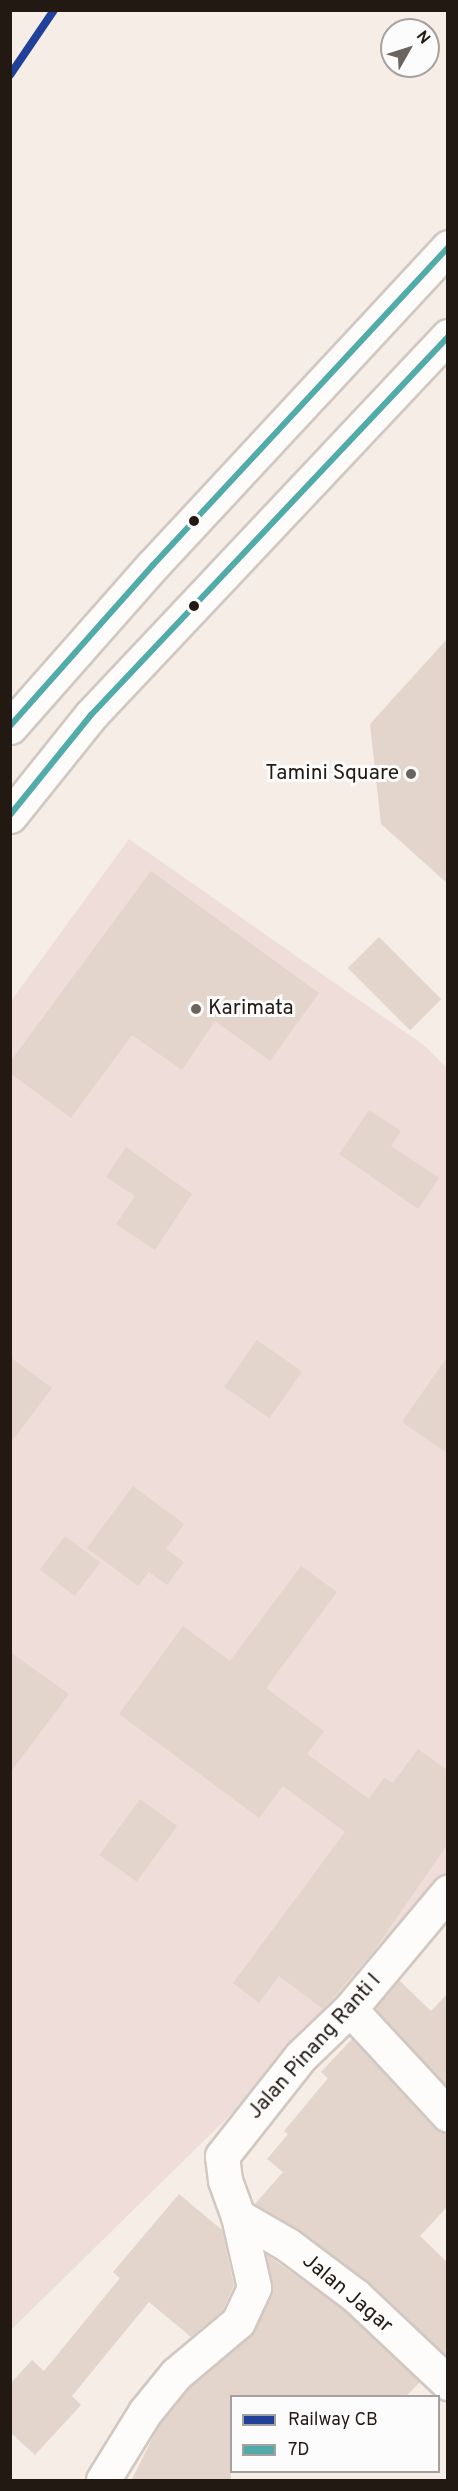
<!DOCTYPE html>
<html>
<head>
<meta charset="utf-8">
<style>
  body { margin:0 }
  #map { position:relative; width:458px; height:2491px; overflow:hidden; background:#f7ede7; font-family:Overpass,sans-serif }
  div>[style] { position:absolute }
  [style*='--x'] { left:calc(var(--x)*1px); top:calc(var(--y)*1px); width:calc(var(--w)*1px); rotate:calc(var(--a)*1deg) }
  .commercial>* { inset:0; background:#efddd9 }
  .building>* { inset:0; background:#e3d4cc; transform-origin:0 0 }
  .roads { filter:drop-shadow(2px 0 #d2c8c2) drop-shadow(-2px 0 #d2c8c2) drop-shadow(0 2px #d2c8c2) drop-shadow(0 -2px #d2c8c2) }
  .minor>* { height:33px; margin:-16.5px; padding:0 16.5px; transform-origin:16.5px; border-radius:16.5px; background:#fefcfb }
  .major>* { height:33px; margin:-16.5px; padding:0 16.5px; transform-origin:16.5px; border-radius:16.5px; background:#fefcfb }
  .bus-1>* { height:6px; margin:-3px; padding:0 3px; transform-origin:3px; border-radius:3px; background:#51aba9 }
  .rail-1>* { height:8px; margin:-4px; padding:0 4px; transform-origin:4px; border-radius:4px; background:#20409a }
  .dots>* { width:16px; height:16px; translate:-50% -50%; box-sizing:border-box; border:3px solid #fcfcfc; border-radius:50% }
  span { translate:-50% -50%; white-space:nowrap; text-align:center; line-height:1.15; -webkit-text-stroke:6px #fcfcfc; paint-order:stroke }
  .poi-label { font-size:21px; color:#231913 }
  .right { translate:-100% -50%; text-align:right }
  .left { translate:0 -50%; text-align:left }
  .street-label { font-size:21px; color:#231913 }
  .frame { position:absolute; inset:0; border:12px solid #231913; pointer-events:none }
  .legend { position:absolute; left:230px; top:2395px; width:210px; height:78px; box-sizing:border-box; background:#fcfcfc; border:2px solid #a5a19f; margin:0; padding:8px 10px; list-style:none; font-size:18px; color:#231913 }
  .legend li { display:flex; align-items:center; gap:12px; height:30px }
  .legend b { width:30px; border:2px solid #a5a19f }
  .north { position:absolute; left:380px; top:18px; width:60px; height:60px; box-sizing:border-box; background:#fcfcfc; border:2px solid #a5a19f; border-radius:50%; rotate:51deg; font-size:16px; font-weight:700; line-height:24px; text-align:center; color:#231913 }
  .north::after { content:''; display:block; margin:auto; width:21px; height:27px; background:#6d635d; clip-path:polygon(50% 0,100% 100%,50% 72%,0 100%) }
</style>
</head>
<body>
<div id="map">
  <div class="commercial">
    <i style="clip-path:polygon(129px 839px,425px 1046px,447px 1068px,447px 1875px,376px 1972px,11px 2330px,11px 1001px)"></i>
  </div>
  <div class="building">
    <i style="clip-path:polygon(447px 639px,447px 883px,381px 824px,370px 724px)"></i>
    <i style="clip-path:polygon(151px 871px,319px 993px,270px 1061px,215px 1021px,182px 1070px,132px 1035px,71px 1118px,10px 1073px,10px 1062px)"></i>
    <i style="left:379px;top:937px;width:88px;height:44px;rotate:45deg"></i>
    <i style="clip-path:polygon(369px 1110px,401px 1131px,391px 1146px,439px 1178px,418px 1209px,339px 1154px)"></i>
    <i style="clip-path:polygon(126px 1147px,192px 1194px,155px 1250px,116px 1224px,135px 1196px,106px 1177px)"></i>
    <i style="left:257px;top:1340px;width:55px;height:57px;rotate:35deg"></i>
    <i style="clip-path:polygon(10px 1357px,52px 1388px,10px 1444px)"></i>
    <i style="clip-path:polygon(447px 1357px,447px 1453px,402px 1422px)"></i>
    <i style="clip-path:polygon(133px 1486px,184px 1524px,166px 1549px,184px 1562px,167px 1585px,149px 1572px,138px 1586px,87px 1548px)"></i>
    <i style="left:65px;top:1536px;width:44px;height:42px;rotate:37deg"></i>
    <i style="clip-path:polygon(301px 1566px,337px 1592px,266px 1688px,324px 1731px,307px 1754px,369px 1799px,384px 1778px,393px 1783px,418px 1749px,447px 1770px,447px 1845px,373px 1952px,323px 2009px,279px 1976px,259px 2003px,233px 1983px,345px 1832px,283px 1786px,259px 1818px,119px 1714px,183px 1626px,230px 1661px)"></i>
    <i style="clip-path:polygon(10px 1652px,69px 1694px,10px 1773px)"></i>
    <i style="left:140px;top:1799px;width:46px;height:69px;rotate:36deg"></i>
    <i style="clip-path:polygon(399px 1980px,431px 2011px,447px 1994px,447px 2087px,375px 2008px)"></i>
    <i style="clip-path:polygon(352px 2039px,434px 2128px,447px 2133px,447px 2207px,420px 2236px,447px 2262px,446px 2355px,367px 2281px,299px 2230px,255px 2204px,283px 2172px,267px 2159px,288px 2134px,284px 2131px,328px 2078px,321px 2072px)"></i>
    <i style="clip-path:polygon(179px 2194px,222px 2230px,234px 2285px,223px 2310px,191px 2337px,149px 2302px,72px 2396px,81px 2405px,35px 2455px,10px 2432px,10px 2384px,32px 2360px,44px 2371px,120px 2278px,113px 2272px)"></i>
    <i style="clip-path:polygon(266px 2254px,344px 2310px,420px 2382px,405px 2397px,231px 2397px,231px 2481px,131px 2481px,160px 2423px,189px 2387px,255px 2330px,271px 2294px)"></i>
  </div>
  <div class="roads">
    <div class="minor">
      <i style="--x:350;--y:2009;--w:144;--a:47.2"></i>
      <i style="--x:238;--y:2216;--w:58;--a:30.1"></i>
      <i style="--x:288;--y:2245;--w:85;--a:36.9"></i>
      <i style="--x:356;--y:2296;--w:127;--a:43.4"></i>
      <i style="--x:103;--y:2480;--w:80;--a:-58.3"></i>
      <i style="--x:145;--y:2412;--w:49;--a:-50.8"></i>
      <i style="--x:176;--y:2374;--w:81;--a:-40"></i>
      <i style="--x:238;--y:2322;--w:38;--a:-65"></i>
      <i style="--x:254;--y:2287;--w:73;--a:-102.7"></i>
      <i style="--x:238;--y:2216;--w:38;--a:-110"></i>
      <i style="--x:225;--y:2180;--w:24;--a:-97"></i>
      <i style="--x:222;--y:2156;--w:127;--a:-51.7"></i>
      <i style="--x:301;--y:2056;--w:68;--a:-43.8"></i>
      <i style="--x:350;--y:2009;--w:153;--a:-50.1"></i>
    </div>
    <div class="major">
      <i style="--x:10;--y:727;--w:216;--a:-48.6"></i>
      <i style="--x:153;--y:565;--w:434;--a:-47.1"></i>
      <i style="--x:10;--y:816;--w:129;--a:-51.3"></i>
      <i style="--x:91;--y:715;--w:521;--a:-46.71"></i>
    </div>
  </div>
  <div class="bus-1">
    <i style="--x:10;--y:726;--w:215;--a:-48.4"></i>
    <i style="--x:153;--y:565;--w:433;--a:-47.1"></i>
    <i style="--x:10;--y:815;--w:129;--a:-51"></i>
    <i style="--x:91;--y:715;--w:520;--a:-46.64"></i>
  </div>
  <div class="rail-1">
    <i style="--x:10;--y:75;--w:78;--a:-55.9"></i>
  </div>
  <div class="dots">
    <i style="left:194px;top:521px;background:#231913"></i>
    <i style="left:194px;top:606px;background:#231913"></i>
    <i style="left:411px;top:774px;background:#6d635d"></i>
    <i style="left:196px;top:1009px;background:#6d635d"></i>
  </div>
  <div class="poi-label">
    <span class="right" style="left:399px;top:774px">Tamini Square</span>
    <span class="left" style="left:208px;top:1009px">Karimata</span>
  </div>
  <div class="street-label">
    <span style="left:315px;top:2047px;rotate:-48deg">Jalan Pinang Ranti I</span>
    <span style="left:347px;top:2294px;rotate:40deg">Jalan Jagar</span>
  </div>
  <div class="frame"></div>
  <ul class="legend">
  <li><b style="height:8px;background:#20409a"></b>Railway CB</li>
  <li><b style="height:8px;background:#51aba9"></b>7D</li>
  </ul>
  <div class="north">N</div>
</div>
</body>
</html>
